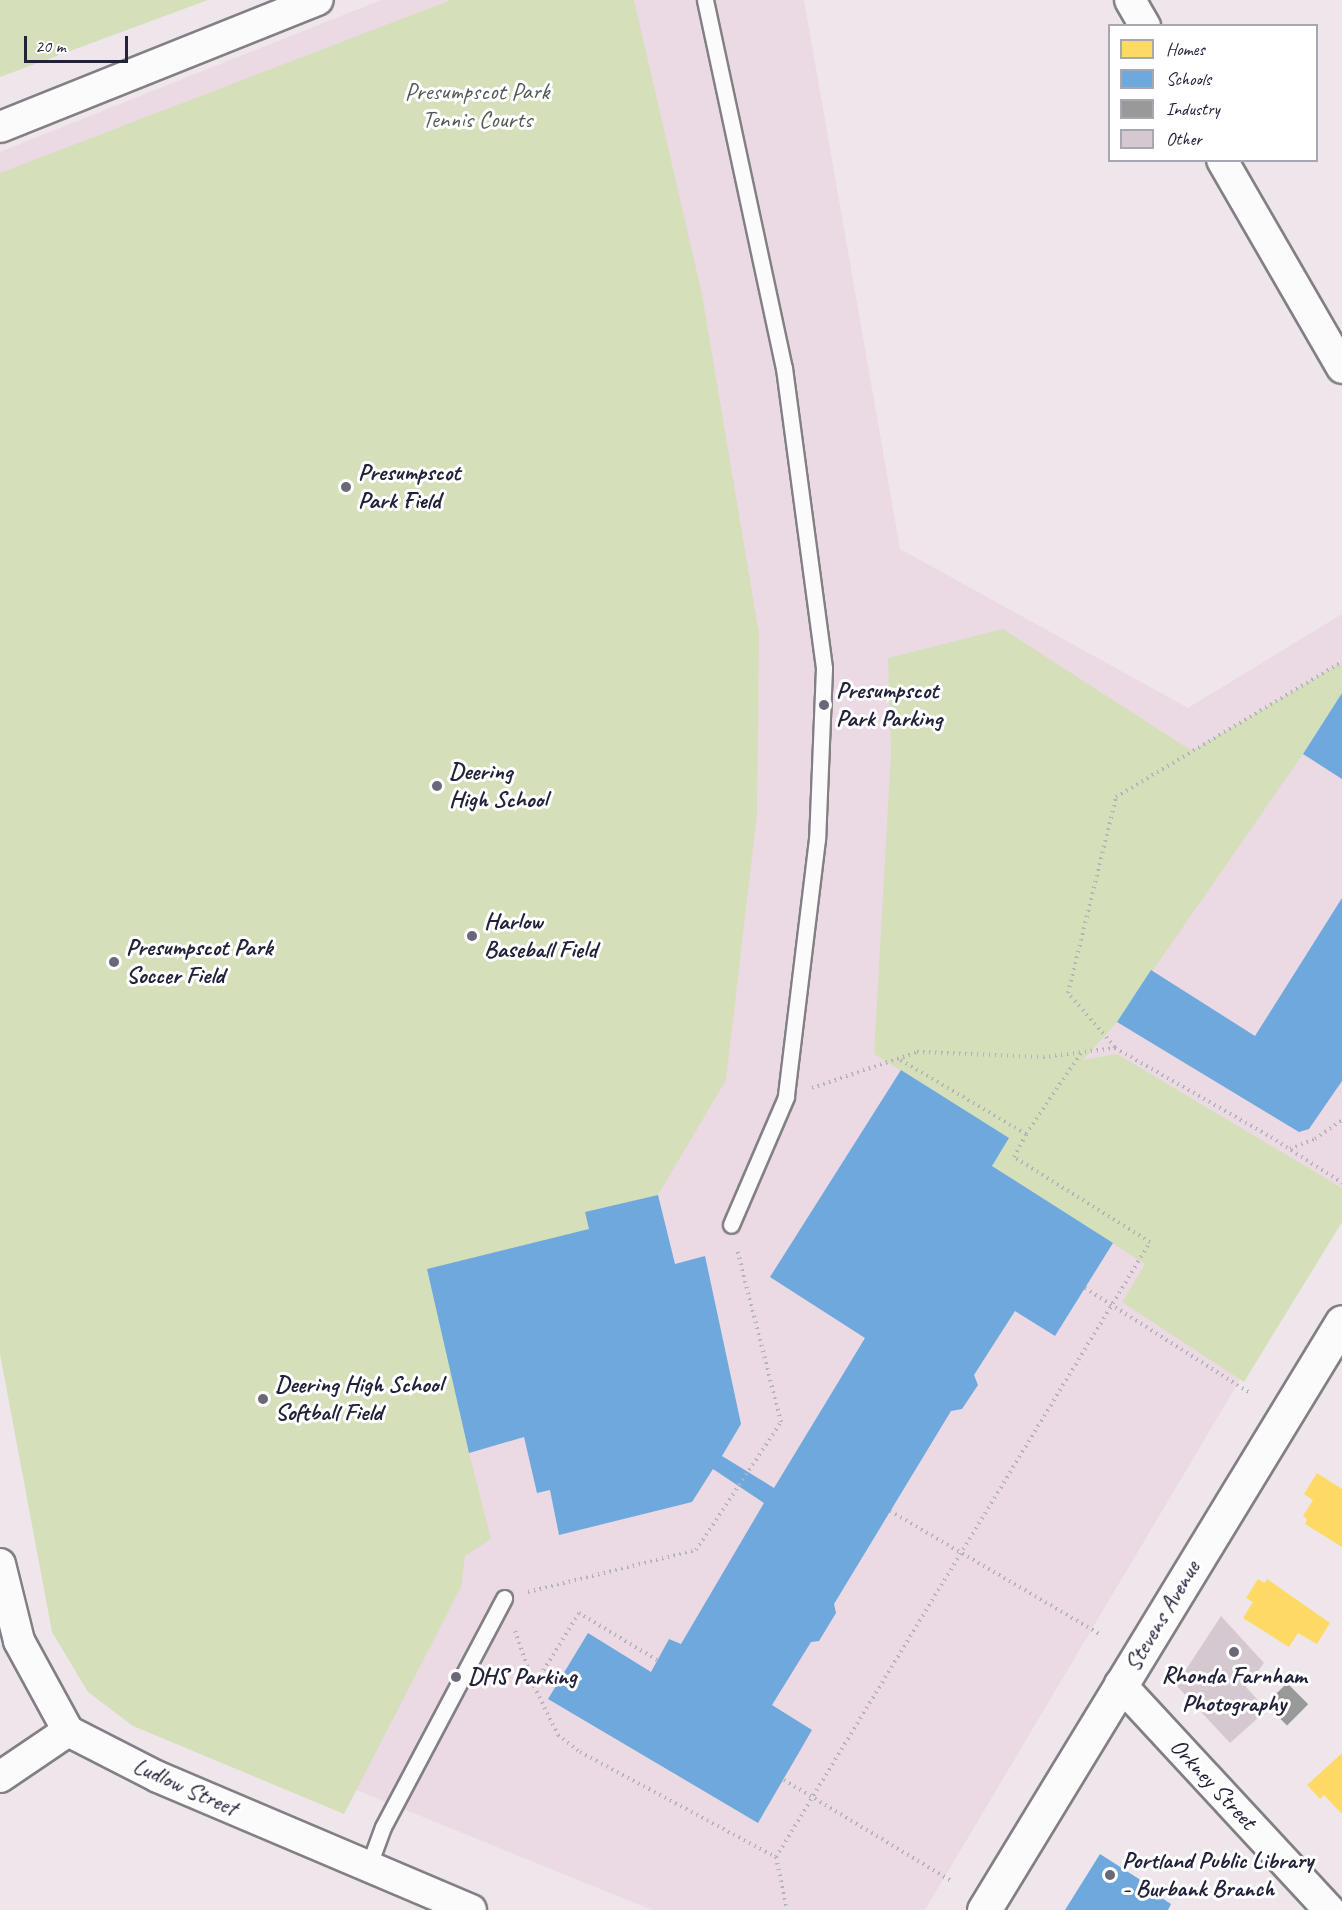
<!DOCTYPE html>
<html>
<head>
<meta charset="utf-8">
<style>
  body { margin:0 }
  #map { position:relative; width:1342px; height:1910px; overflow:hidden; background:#eee6ea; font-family:Caveat,sans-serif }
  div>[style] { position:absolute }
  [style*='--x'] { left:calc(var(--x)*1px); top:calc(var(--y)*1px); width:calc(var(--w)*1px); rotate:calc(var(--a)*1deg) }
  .built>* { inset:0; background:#ebd9e3 }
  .green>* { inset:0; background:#d5e0bb }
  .homes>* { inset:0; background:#ffd966 }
  .schools>* { inset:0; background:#6fa8dc }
  .industry>* { inset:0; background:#999; transform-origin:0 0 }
  .building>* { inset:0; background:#d6c8d0 }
  .path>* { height:4px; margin-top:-2px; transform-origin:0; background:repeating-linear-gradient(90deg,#b4b3b7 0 1.5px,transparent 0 6px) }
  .roads { filter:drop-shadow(2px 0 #827f85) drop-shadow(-2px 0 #827f85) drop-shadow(0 2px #827f85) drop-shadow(0 -2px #827f85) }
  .lane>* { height:15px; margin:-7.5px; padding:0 7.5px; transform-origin:7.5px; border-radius:7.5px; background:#fcfbfc }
  .street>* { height:30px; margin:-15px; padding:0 15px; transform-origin:15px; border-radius:15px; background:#fcfbfc }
  .secondary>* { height:33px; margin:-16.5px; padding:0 16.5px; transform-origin:16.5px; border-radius:16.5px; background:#fcfbfc }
  .dots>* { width:16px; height:16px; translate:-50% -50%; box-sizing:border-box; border:3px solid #fff; border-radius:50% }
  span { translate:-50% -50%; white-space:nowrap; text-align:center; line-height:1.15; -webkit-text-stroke:6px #fff; paint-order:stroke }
  .park-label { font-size:24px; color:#515a56 }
  .poi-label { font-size:24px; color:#22223b; font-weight:700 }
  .left { translate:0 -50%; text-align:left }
  .street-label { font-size:24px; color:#22223b }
  .legend { position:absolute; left:1108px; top:24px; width:210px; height:138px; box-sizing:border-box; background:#fff; border:2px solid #a7a7b1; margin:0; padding:8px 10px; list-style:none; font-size:18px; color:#22223b }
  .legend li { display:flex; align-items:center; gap:12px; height:30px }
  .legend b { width:30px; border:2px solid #a7a7b1 }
  .scale { position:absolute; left:24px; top:36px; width:104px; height:27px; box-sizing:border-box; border:3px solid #22223b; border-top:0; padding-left:8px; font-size:18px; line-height:21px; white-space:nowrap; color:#22223b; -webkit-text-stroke:4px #fff; paint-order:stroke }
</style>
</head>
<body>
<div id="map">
  <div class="built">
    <i style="clip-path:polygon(381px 0,804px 0,900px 549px,1188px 708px,1342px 614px,1342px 1208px,925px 1910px,652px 1910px,78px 1677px,0 1264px,0 152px)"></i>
  </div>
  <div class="green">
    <i style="clip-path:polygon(0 0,208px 0,0 77px)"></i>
    <i style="clip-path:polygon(451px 0,634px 0,702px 294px,759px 634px,757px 814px,726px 1080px,658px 1195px,586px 1212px,589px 1229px,469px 1453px,491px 1539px,465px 1556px,461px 1587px,344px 1814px,133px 1726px,88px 1692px,52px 1632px,0 1354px,0 173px)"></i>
    <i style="clip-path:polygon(1003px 629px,1192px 751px,1339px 664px,1342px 666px,1342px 693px,1303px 754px,1117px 1022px,1083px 1060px,1117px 1054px,1342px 1188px,1342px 1222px,1244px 1382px,1122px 1302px,1145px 1264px,992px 1166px,1009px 1138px,874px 1054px,891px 753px,888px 658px)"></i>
  </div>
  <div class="homes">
    <i style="clip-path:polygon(1317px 1473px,1342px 1489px,1342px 1547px,1305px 1524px,1307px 1519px,1303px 1516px,1313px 1500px,1304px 1494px)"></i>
    <i style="clip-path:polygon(1258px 1579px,1265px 1583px,1267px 1579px,1330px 1623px,1317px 1644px,1298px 1633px,1289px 1647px,1243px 1618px,1253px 1602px,1246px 1598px)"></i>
    <i style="clip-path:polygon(1342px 1753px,1342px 1812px,1341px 1813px,1324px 1795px,1320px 1799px,1307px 1785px)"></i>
  </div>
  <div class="schools">
    <i style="clip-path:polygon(1342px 693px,1342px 779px,1303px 754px)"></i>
    <i style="clip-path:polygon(1342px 898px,1342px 1081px,1309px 1129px,1299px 1132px,1117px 1022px,1151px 970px,1255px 1036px)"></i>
    <i style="clip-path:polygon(901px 1070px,1009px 1138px,992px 1166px,1113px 1243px,1055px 1336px,1015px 1311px,974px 1375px,978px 1385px,962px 1409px,951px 1411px,834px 1604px,836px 1613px,819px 1641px,811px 1642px,772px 1705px,812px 1730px,758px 1823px,548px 1699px,588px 1633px,651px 1672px,669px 1639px,681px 1644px,764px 1503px,713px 1469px,692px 1502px,559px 1535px,550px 1490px,537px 1493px,524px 1437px,469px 1453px,427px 1269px,589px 1229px,585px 1212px,658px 1195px,675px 1264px,705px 1256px,741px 1424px,722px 1456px,774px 1488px,865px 1338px,770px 1277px)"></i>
    <i style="clip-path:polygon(1100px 1854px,1164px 1895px,1162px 1898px,1171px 1904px,1168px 1910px,1065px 1910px)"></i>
  </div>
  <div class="industry">
    <i style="left:1287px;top:1683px;width:30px;height:30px;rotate:45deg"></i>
  </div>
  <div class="building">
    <i style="clip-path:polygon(1221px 1616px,1264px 1663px,1246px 1687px,1267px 1710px,1230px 1743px,1176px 1685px)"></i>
  </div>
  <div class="path">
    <i style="--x:1115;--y:1047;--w:72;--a:-131"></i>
    <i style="--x:1068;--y:993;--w:202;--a:-76.2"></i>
    <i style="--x:1116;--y:797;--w:263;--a:-30.9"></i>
    <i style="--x:812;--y:1088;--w:111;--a:-18.9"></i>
    <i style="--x:917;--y:1052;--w:126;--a:2.3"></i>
    <i style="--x:1043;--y:1057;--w:73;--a:-7.1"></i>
    <i style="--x:1115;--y:1048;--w:180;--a:29.7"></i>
    <i style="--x:1271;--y:1137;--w:85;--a:32.9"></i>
    <i style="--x:1026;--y:1134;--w:98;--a:-55.8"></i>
    <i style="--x:1290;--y:1149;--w:27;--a:-22"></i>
    <i style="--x:1315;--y:1139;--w:33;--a:-35"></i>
    <i style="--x:1085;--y:1288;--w:196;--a:32.5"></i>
    <i style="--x:890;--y:1511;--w:245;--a:30.4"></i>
    <i style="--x:528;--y:1592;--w:173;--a:-14"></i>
    <i style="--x:696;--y:1550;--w:154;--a:-56.4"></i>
    <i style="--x:781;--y:1422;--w:179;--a:-104.3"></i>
    <i style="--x:515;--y:1631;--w:58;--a:70.9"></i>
    <i style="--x:657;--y:1660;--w:91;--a:-148.9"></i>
    <i style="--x:579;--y:1613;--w:86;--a:121.7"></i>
    <i style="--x:534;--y:1686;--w:55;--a:63.9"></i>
    <i style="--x:558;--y:1735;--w:28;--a:38"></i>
    <i style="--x:580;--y:1752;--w:222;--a:28.2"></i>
    <i style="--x:776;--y:1857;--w:54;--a:78.3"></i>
    <i style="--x:784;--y:1780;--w:194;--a:31.1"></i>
    <i style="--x:776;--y:1857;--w:720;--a:-58.69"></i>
    <i style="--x:1150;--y:1242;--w:160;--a:-148"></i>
    <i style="--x:1014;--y:1157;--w:26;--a:-62"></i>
    <i style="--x:1026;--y:1134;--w:150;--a:-149.5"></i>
  </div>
  <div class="roads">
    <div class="lane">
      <i style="--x:705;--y:0;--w:376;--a:77.9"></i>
      <i style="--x:784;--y:368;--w:303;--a:82.4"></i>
      <i style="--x:824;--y:668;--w:171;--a:92.3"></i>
      <i style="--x:817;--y:839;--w:260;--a:96.9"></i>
      <i style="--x:786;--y:1097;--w:139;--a:113.3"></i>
      <i style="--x:369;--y:1865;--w:40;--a:-69.8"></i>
      <i style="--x:383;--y:1827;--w:259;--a:-62.1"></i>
    </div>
    <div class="street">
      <i style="--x:1130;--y:0;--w:30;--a:60"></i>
      <i style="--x:0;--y:127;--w:342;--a:-21.8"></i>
      <i style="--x:1222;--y:160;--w:240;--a:60"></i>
      <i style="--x:0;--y:1564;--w:79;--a:76.1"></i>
      <i style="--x:19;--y:1641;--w:102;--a:61.4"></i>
      <i style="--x:68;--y:1731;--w:101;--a:27.1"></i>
      <i style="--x:158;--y:1777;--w:340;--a:23"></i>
      <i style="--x:1120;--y:1684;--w:308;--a:47.2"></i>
      <i style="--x:0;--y:1777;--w:82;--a:-34.1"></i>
    </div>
    <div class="secondary">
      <i style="--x:984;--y:1910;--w:688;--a:-58.67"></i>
    </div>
  </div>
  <div class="dots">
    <i style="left:346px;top:487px;background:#696778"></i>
    <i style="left:824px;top:705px;background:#696778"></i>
    <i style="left:437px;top:786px;background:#696778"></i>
    <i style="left:472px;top:936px;background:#696778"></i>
    <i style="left:114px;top:962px;background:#696778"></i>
    <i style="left:263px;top:1399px;background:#696778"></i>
    <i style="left:1234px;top:1652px;background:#696778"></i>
    <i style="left:456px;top:1677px;background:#696778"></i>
    <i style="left:1110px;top:1875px;background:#696778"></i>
  </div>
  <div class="park-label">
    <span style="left:477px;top:106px">Presumpscot Park<br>Tennis Courts</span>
  </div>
  <div class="poi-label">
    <span class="left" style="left:358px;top:487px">Presumpscot<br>Park Field</span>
    <span class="left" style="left:836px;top:705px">Presumpscot<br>Park Parking</span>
    <span class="left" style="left:449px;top:786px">Deering<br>High School</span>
    <span class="left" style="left:484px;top:936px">Harlow<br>Baseball Field</span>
    <span class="left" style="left:126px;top:962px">Presumpscot Park<br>Soccer Field</span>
    <span class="left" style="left:275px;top:1399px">Deering High School<br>Softball Field</span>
    <span style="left:1234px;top:1690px">Rhonda Farnham<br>Photography</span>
    <span class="left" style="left:468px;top:1677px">DHS Parking</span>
    <span class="left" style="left:1122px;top:1875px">Portland Public Library<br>- Burbank Branch</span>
  </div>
  <div class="street-label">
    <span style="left:1162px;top:1616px;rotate:-59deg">Stevens Avenue</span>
    <span style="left:1213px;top:1784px;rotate:47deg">Orkney Street</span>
    <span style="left:185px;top:1787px;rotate:24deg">Ludlow Street</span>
  </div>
  <ul class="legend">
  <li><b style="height:16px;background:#ffd966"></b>Homes</li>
  <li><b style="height:16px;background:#6fa8dc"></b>Schools</li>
  <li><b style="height:16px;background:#999"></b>Industry</li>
  <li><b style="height:16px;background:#d6c8d0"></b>Other</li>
  </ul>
  <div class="scale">20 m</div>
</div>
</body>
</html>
